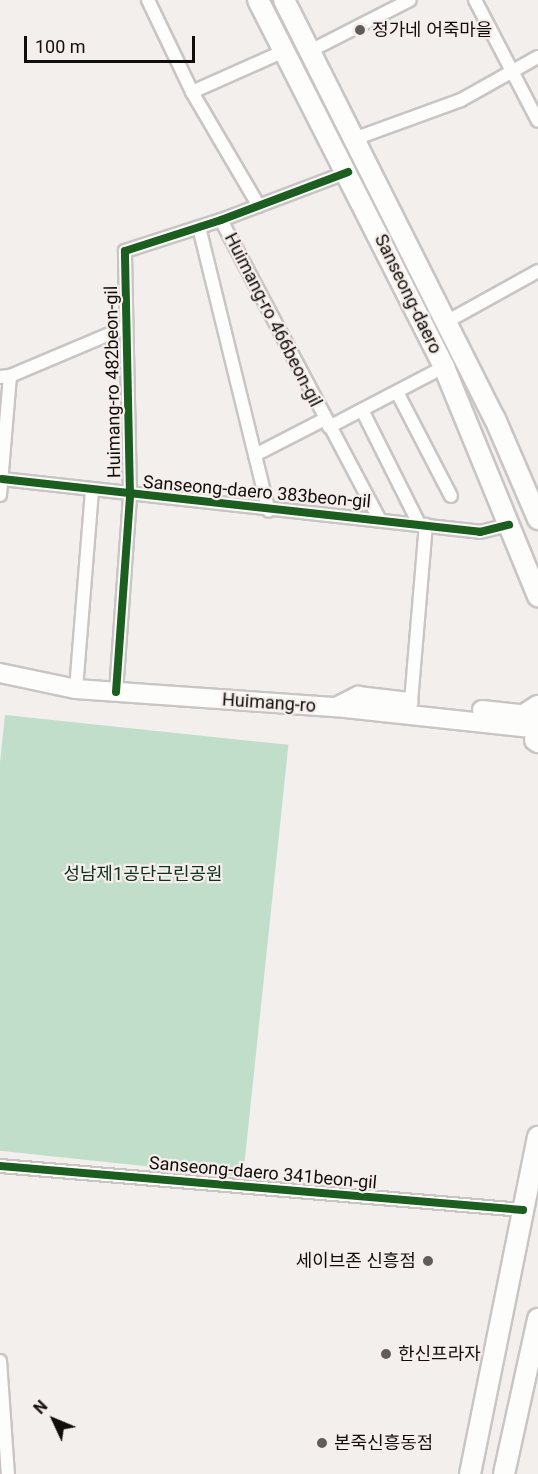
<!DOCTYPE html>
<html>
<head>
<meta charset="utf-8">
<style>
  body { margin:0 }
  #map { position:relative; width:538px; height:1474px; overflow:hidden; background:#f3efed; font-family:Roboto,"Noto Sans KR",sans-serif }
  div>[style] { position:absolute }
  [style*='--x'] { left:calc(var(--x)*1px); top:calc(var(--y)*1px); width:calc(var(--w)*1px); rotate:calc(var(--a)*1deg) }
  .green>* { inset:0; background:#c0deca; transform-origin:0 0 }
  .roads { filter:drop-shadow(2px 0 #c8c5c4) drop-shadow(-2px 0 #c8c5c4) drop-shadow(0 2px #c8c5c4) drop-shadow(0 -2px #c8c5c4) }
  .minor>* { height:12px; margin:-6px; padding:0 6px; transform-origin:6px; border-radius:6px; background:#fdfdfc }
  .secondary>* { height:18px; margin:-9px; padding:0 9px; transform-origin:9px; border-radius:9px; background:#fdfdfc }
  .primary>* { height:20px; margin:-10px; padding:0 10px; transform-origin:10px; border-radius:10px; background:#fdfdfc }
  .cycleway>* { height:8px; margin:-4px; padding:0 4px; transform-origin:4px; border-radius:4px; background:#1b5e20 }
  .dots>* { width:16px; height:16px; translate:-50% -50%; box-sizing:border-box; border:3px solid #f6eeea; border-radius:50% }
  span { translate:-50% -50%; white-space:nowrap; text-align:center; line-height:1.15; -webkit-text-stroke:4.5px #f6eeea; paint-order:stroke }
  .poi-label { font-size:18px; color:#100e0c }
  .left { translate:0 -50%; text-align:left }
  .right { translate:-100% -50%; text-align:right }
  .street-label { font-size:18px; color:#100e0c }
  .park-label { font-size:18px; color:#0b321e }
  .north { position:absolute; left:24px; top:1390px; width:60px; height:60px; -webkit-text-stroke:4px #f6eeea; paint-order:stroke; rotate:314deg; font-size:16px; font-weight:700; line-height:24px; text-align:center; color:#100e0c }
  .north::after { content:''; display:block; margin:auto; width:21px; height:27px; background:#100e0c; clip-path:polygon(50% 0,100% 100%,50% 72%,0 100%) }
  .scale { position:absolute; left:24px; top:36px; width:171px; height:27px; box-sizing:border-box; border:3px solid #100e0c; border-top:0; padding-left:8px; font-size:18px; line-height:21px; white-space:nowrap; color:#100e0c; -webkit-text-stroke:4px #f6eeea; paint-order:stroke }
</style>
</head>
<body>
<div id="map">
  <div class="green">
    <i style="left:5px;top:715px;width:285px;height:434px;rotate:6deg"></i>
  </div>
  <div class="roads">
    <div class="minor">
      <i style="--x:148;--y:0;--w:102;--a:64.4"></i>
      <i style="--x:192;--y:92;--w:132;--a:59.6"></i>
      <i style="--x:475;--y:0;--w:136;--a:62.5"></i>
      <i style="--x:308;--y:52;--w:114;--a:-27"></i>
      <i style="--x:192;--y:92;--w:101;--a:-24"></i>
      <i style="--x:354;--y:139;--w:114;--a:-20"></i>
      <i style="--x:461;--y:100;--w:88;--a:-29.2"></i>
      <i style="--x:221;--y:220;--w:337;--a:62.1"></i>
      <i style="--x:199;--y:227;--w:292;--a:76.2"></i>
      <i style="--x:446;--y:322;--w:105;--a:-29"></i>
      <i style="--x:0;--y:377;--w:10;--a:-6"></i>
      <i style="--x:10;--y:376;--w:126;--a:-22.9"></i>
      <i style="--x:397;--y:392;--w:117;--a:62.6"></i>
      <i style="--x:362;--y:410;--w:127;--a:63.4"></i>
      <i style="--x:329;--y:427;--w:130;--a:-27.6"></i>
      <i style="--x:255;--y:455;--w:79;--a:-27.2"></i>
      <i style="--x:2;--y:479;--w:481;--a:6.3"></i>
      <i style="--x:480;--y:532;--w:30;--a:-14"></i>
      <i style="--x:0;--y:495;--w:119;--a:-85.2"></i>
      <i style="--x:76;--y:689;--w:200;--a:-85.4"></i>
      <i style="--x:116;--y:692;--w:197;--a:-85.9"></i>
      <i style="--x:130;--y:495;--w:244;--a:-91.2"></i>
      <i style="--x:125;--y:251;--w:101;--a:-17.9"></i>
      <i style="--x:221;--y:220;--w:136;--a:-20.7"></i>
      <i style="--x:411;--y:702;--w:178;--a:-85.2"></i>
      <i style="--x:0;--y:1166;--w:525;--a:4.81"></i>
      <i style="--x:0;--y:1361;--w:113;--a:86"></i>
    </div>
    <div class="secondary">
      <i style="--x:0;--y:673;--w:78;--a:11.9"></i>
      <i style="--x:76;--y:689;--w:261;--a:4"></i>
      <i style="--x:336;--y:707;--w:203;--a:6.2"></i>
      <i style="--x:336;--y:707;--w:25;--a:-27"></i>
      <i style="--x:358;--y:696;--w:51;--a:6.7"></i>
      <i style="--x:482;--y:710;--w:56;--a:6.1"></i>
    </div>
    <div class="primary">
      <i style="--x:258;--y:0;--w:411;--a:63.1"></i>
      <i style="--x:444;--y:367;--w:248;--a:67.7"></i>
      <i style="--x:284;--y:0;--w:469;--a:63.3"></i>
      <i style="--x:495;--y:419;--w:109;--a:66.7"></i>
      <i style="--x:524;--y:715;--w:17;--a:-33"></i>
      <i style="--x:535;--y:740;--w:4;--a:34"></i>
      <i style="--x:470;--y:1474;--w:344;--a:-78.6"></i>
      <i style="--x:504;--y:1474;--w:159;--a:-77.6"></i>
    </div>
  </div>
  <div class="cycleway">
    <i style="--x:2;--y:479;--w:481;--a:6.3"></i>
    <i style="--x:480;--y:532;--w:30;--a:-14"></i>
    <i style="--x:116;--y:692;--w:197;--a:-85.9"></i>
    <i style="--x:130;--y:495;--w:244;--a:-91.2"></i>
    <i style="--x:125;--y:251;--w:101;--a:-17.9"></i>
    <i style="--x:221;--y:220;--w:136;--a:-20.7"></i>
    <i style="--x:0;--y:1166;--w:525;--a:4.81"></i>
  </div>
  <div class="dots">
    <i style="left:360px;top:30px;background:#5f5d5b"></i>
    <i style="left:428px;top:1261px;background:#5f5d5b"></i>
    <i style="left:386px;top:1354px;background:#5f5d5b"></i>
    <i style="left:322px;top:1443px;background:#5f5d5b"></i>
  </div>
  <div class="poi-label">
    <span class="left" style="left:372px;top:30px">정가네 어죽마을</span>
    <span class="right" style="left:416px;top:1261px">세이브존 신흥점</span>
    <span class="left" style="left:398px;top:1354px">한신프라자</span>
    <span class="left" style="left:334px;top:1443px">본죽신흥동점</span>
  </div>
  <div class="street-label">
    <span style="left:408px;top:294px;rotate:64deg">Sanseong-daero</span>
    <span style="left:273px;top:320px;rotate:63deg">Huimang-ro 466beon-gil</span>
    <span style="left:113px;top:382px;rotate:-91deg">Huimang-ro 482beon-gil</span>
    <span style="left:257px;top:492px;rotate:5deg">Sanseong-daero 383beon-gil</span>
    <span style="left:269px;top:703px;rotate:4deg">Huimang-ro</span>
    <span style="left:263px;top:1173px;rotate:5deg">Sanseong-daero 341beon-gil</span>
  </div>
  <div class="park-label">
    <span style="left:143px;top:874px">성남제1공단근린공원</span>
  </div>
  <div class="north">N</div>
  <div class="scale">100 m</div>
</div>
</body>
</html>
